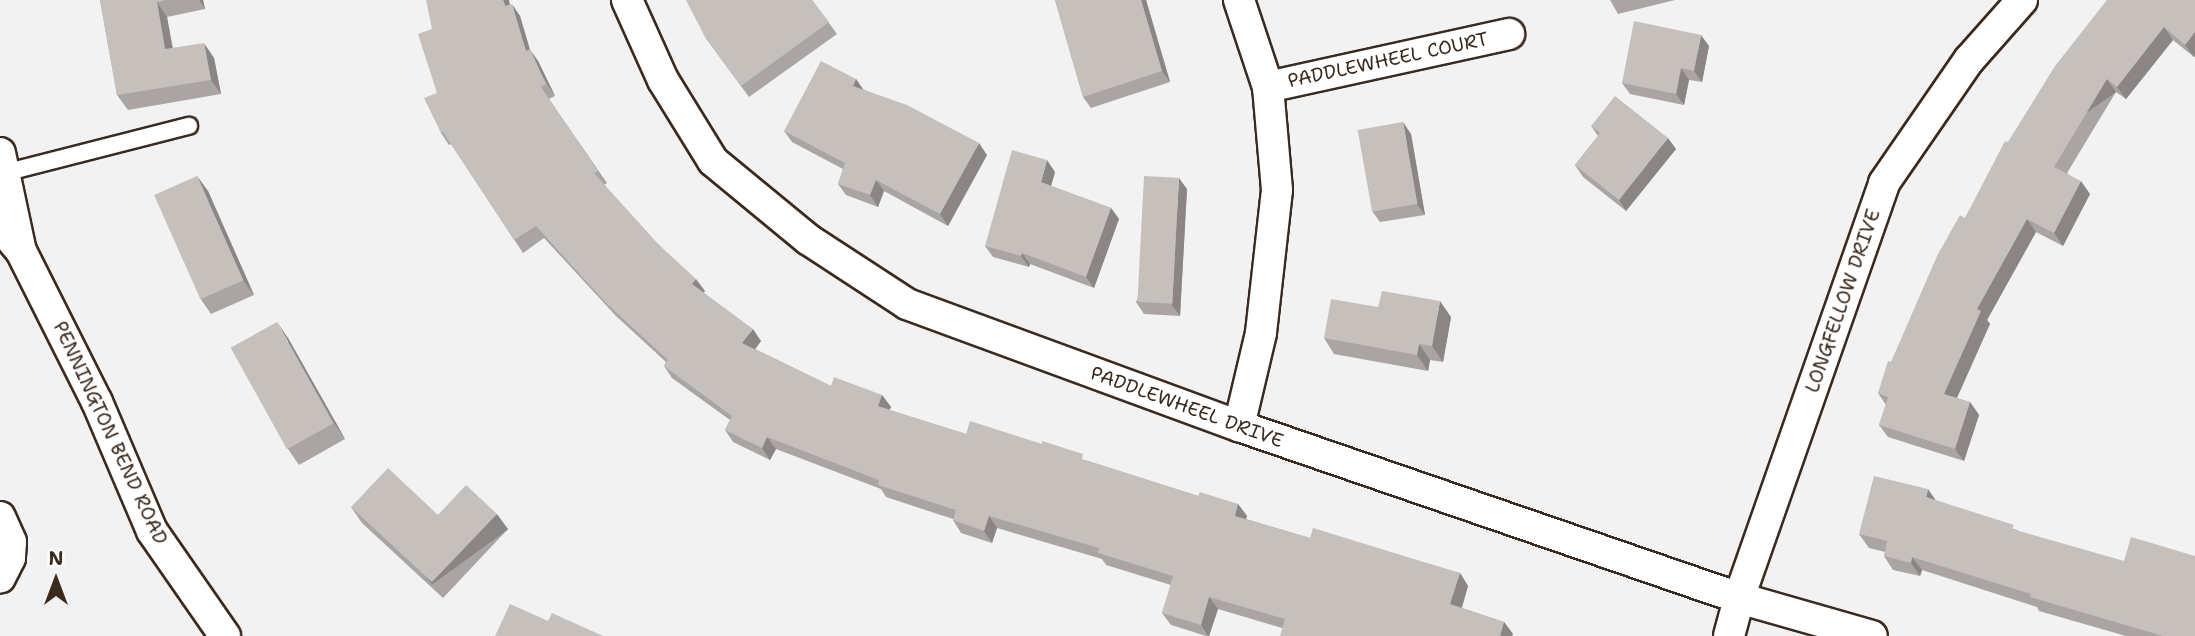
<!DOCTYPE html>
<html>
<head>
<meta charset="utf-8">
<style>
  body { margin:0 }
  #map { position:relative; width:2195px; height:636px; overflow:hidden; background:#f3f2f2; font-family:"Shantell Sans",sans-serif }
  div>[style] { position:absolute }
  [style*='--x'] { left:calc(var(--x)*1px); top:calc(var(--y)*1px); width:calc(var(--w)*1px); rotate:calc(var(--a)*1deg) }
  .roads { filter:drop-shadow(2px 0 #3b2a1e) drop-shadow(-2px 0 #3b2a1e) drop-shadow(0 2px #3b2a1e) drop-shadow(0 -2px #3b2a1e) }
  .service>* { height:16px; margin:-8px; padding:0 8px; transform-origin:8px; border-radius:8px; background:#fff }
  .minor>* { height:30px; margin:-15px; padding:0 15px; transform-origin:15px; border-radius:15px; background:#fff }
  .wall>* { inset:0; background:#aaa5a3 }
  .shaded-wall>* { inset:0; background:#8b8684; transform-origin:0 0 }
  .building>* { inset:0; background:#c6c0bd; transform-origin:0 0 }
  span { translate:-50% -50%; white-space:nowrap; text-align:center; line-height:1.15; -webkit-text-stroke:5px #fff; paint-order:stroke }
  .street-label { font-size:19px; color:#3b2a1e }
  .north { position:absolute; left:21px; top:545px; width:70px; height:70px; -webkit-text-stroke:5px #fff; paint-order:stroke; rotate:0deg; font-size:19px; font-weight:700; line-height:28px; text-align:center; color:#3b2a1e }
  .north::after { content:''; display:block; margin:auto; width:24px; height:32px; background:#3b2a1e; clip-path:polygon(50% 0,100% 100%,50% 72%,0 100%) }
</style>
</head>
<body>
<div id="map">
  <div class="roads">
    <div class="service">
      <i style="--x:4;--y:173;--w:191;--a:-14.3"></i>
    </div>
    <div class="minor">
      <i style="--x:627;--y:0;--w:88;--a:65.8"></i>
      <i style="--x:663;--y:80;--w:95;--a:58.3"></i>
      <i style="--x:713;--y:161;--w:124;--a:39.5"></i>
      <i style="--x:809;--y:240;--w:117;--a:33.1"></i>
      <i style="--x:907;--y:304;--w:354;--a:20.2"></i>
      <i style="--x:1239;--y:426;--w:529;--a:18.98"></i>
      <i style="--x:1739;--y:598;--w:138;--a:15.9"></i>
      <i style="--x:1239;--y:0;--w:92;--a:71.6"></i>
      <i style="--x:1268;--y:87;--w:103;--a:85"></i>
      <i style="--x:1277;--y:190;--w:144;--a:96.4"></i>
      <i style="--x:1261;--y:333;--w:96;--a:103.3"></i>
      <i style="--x:1268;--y:87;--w:247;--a:-12.4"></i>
      <i style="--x:0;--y:153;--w:96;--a:78"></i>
      <i style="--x:0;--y:226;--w:33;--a:50"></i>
      <i style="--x:21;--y:251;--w:169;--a:63.3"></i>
      <i style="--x:97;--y:402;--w:140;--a:66.9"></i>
      <i style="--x:152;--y:531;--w:128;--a:55.2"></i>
      <i style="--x:0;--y:517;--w:27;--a:66"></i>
      <i style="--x:11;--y:542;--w:16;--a:94"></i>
      <i style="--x:10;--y:558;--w:22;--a:117"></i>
      <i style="--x:1729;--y:636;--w:39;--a:-75"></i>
      <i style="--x:1739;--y:598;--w:440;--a:-70.7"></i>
      <i style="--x:1884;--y:183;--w:150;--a:-55.4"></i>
      <i style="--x:1969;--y:60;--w:80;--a:-48.5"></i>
    </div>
  </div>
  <div class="wall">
    <i style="clip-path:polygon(100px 0,203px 0,205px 9px,167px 17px,173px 48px,214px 58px,221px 94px,128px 110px,117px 95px)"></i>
    <i style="clip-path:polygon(812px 0,837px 34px,749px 97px,705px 37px)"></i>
    <i style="clip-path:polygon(1055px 0,1146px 0,1170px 82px,1091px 108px,1083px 97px)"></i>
    <i style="clip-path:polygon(1610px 0,1675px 0,1618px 14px)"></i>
    <i style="clip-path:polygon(2195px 0,2195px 56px,2194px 57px,2173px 40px,2126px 99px,2116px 92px,2067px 173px,2090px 194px,2063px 246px,2036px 232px,1987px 320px,1990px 324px,1956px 398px,1970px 402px,1979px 415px,1964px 461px,1888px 437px,1879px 425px,1886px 405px,1878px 393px,1891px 362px,1965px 218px,2008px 142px)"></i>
    <i style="clip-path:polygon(510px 5px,520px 16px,530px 50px,538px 61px,555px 96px,549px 99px,607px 183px,604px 185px,657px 243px,705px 291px,703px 292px,761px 341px,755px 349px,831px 386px,882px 395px,891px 407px,889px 410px,966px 434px,1088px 461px,1198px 496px,1238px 504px,1247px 516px,1246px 519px,1310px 538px,1460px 573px,1468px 586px,1462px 608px,1504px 622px,1513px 634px,1282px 628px,1218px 609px,1209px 636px,1206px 636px,1171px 625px,1162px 613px,1171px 585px,1106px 565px,1102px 559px,997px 528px,992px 543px,961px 533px,953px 520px,953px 519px,886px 497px,881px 489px,776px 449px,770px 460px,733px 442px,725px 430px,730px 420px,672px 378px,664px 366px,666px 362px,616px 316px,544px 238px,523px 253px,451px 144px,449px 145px,441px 133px,437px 93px,432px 29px)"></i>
    <i style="clip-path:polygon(1709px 46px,1702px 82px,1689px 80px,1684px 105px,1630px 94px,1622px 83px)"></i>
    <i style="clip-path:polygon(856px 79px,863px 89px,987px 155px,948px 226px,884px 191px,878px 207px,846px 195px,838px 184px,843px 169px,792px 142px,784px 131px)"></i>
    <i style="clip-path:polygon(1591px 126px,1676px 149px,1626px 211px,1583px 177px,1575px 165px,1598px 136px)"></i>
    <i style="clip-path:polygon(1411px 134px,1425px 215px,1380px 222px,1372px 211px)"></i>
    <i style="clip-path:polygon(1055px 172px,1051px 186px,1111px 208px,1119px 219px,1094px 288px,1030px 264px,1029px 267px,993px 257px,985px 246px)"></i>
    <i style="clip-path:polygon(1187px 189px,1180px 316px,1144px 314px,1136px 302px)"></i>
    <i style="clip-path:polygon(208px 191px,254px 295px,211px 314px,200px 298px)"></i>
    <i style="clip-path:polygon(1378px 307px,1451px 317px,1443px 362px,1430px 360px,1428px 371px,1334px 354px,1324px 338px)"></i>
    <i style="clip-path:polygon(288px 338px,345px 439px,299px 465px,288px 449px)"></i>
    <i style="clip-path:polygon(1936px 501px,2017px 530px,2195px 636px,2126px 636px,2039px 611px,2037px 607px,1922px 570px,1920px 576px,1893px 570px,1884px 556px,1885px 552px,1869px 548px,1859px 534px)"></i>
    <i style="clip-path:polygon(351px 507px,438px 515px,508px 529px,443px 598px,362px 523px)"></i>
  </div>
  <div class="shaded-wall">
    <i style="clip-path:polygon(199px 0,203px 0,205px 9px)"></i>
    <i style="clip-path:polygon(503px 0,509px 0,513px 19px,505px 6px)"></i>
    <i style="clip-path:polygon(1141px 0,1146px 0,1170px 82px,1162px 71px)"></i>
    <i style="clip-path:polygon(157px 2px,167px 17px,175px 64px,165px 49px)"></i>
    <i style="clip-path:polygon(512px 4px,520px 16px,530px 50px,538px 61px,555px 96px,526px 51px)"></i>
    <i style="clip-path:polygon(2164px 27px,2173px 40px,2126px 99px,2117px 87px)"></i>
    <i style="clip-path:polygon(2195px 32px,2195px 56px,2194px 57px,2185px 45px)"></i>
    <i style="clip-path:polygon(1701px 35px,1709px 46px,1702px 82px,1694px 71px)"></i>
    <i style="clip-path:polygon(204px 43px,214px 58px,221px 94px,211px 80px)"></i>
    <i style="clip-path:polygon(1681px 68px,1689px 80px,1684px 105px,1676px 94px)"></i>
    <i style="clip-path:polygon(856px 79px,864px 91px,853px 86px)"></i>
    <i style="left:2107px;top:79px;width:16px;height:103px;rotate:55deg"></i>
    <i style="clip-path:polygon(1403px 122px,1411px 134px,1425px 215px,1417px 204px)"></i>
    <i style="clip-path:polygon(1668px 138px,1676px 149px,1626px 211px,1619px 200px)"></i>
    <i style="clip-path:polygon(979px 143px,987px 155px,948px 226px,940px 214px)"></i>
    <i style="clip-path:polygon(1047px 160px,1055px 172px,1049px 193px,1041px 182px)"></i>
    <i style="clip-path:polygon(197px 176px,208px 191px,254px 295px,243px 280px)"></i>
    <i style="clip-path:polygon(1179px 178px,1187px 189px,1180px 316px,1172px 305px)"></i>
    <i style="clip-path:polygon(876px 180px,884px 191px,878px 207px,870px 195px)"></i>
    <i style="clip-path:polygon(2081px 181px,2090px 194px,2063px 246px,2054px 233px)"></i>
    <i style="clip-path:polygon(1111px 208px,1119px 219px,1094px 288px,1086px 277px)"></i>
    <i style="clip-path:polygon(2027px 219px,2036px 232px,1987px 320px,1990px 324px,1953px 407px,1944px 394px,1977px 309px)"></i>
    <i style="clip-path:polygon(1022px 253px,1030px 264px,1029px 267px,1021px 256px)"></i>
    <i style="clip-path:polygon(696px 279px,705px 291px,700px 296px,692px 284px)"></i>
    <i style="clip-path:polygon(1440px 301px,1451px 317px,1443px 362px,1432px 346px)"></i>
    <i style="clip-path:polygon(277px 322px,288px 338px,345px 439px,334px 423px)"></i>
    <i style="clip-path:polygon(753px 329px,761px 341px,751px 355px,742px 343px)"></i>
    <i style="clip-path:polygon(1419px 344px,1430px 360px,1428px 371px,1417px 355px)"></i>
    <i style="clip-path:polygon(882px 395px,891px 407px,886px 418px,878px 406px)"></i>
    <i style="clip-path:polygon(1970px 402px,1979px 415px,1964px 461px,1955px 449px)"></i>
    <i style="clip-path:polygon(767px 437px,776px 449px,770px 460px,762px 448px)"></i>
    <i style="clip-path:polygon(1928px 489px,1937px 502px,1926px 497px)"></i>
    <i style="clip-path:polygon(1238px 504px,1247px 516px,1243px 528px,1235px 516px)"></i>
    <i style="left:497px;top:514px;width:19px;height:94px;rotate:54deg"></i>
    <i style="clip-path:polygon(989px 516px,997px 528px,992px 543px,984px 531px)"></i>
    <i style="clip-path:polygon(1912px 557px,1922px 570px,1920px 576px,1911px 563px)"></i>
    <i style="clip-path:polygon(1460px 573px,1468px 586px,1459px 616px,1450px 604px)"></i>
    <i style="clip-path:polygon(1209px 597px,1218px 609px,1209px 636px,1208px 636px,1201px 625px)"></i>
    <i style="clip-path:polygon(1504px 622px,1513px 634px,1512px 636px,1500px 636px)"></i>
  </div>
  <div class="building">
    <i style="clip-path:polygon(100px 0,166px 0,157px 2px,165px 49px,204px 43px,211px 80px,117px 95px)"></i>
    <i style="clip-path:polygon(426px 0,503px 0,505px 6px,512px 4px,526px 51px,530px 49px,546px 84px,541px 87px,598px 171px,594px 173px,657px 243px,696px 279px,692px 284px,753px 329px,742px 343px,831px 386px,834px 377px,882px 395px,878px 406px,966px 434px,970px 421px,1042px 444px,1042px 441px,1083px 454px,1082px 459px,1198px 496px,1200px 492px,1238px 504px,1235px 516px,1310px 538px,1313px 528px,1460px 573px,1450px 604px,1504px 622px,1500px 636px,1280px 636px,1285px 619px,1209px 597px,1201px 625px,1162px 613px,1173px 576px,1098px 553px,1099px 548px,989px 516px,984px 531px,953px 520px,956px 510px,878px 485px,879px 480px,767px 437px,762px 448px,725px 430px,732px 416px,664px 366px,668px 360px,607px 304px,536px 226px,514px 240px,443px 132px,441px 133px,424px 98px,437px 93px,418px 34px,432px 29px)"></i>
    <i style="clip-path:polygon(686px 0,812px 0,829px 22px,741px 86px,705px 37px)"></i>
    <i style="clip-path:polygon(1055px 0,1141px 0,1162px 71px,1083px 97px)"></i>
    <i style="clip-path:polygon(2107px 0,2195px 0,2195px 32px,2185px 45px,2164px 27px,2117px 87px,2107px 79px,2054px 167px,2081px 181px,2054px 233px,2027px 219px,1977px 309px,1981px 311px,1944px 394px,1970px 402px,1955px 449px,1879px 425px,1888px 397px,1878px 393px,1888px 361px,1891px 362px,1937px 256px,1960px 215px,1965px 218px,2005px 141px,2008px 142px,2055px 66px)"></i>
    <i style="clip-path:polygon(1634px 21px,1701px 35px,1694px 71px,1681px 68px,1676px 94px,1622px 83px)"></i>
    <i style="clip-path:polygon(821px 61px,856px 79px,853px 86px,907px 105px,979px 143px,940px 214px,876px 180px,870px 195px,838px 184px,845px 163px,784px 131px)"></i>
    <i style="clip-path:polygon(1615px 96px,1668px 138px,1619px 200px,1575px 165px,1600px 133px,1591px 126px)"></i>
    <i style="left:1403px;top:122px;width:83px;height:46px;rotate:80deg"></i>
    <i style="clip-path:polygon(1012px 150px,1047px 160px,1041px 182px,1111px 208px,1086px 277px,1022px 253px,1021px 256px,985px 246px)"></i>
    <i style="left:197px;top:176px;width:114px;height:47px;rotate:66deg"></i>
    <i style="left:1144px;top:176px;width:35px;height:126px;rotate:3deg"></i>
    <i style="clip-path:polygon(1382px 291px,1440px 301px,1432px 346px,1419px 344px,1417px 355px,1324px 338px,1331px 299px,1378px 307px)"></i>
    <i style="left:277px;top:322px;width:116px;height:53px;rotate:61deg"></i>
    <i style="clip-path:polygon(388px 468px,438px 515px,466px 485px,497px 514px,432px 582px,351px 507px)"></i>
    <i style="clip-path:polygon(1874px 476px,1928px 489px,1926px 497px,2014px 525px,2012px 529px,2124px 561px,2131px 537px,2195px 556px,2195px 636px,2163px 636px,2030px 597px,2031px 594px,1912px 557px,1911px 563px,1884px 556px,1887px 541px,1859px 534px)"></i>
    <i style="clip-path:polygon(510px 604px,548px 621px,552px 613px,603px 636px,495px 636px)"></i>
  </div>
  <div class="street-label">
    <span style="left:1388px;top:60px;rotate:-12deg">PADDLEWHEEL COURT</span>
    <span style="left:1843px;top:301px;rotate:-71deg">LONGFELLOW DRIVE</span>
    <span style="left:1187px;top:407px;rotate:20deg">PADDLEWHEEL DRIVE</span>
    <span style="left:110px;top:433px;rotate:65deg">PENNINGTON BEND ROAD</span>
  </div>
  <div class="north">N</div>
</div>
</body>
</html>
